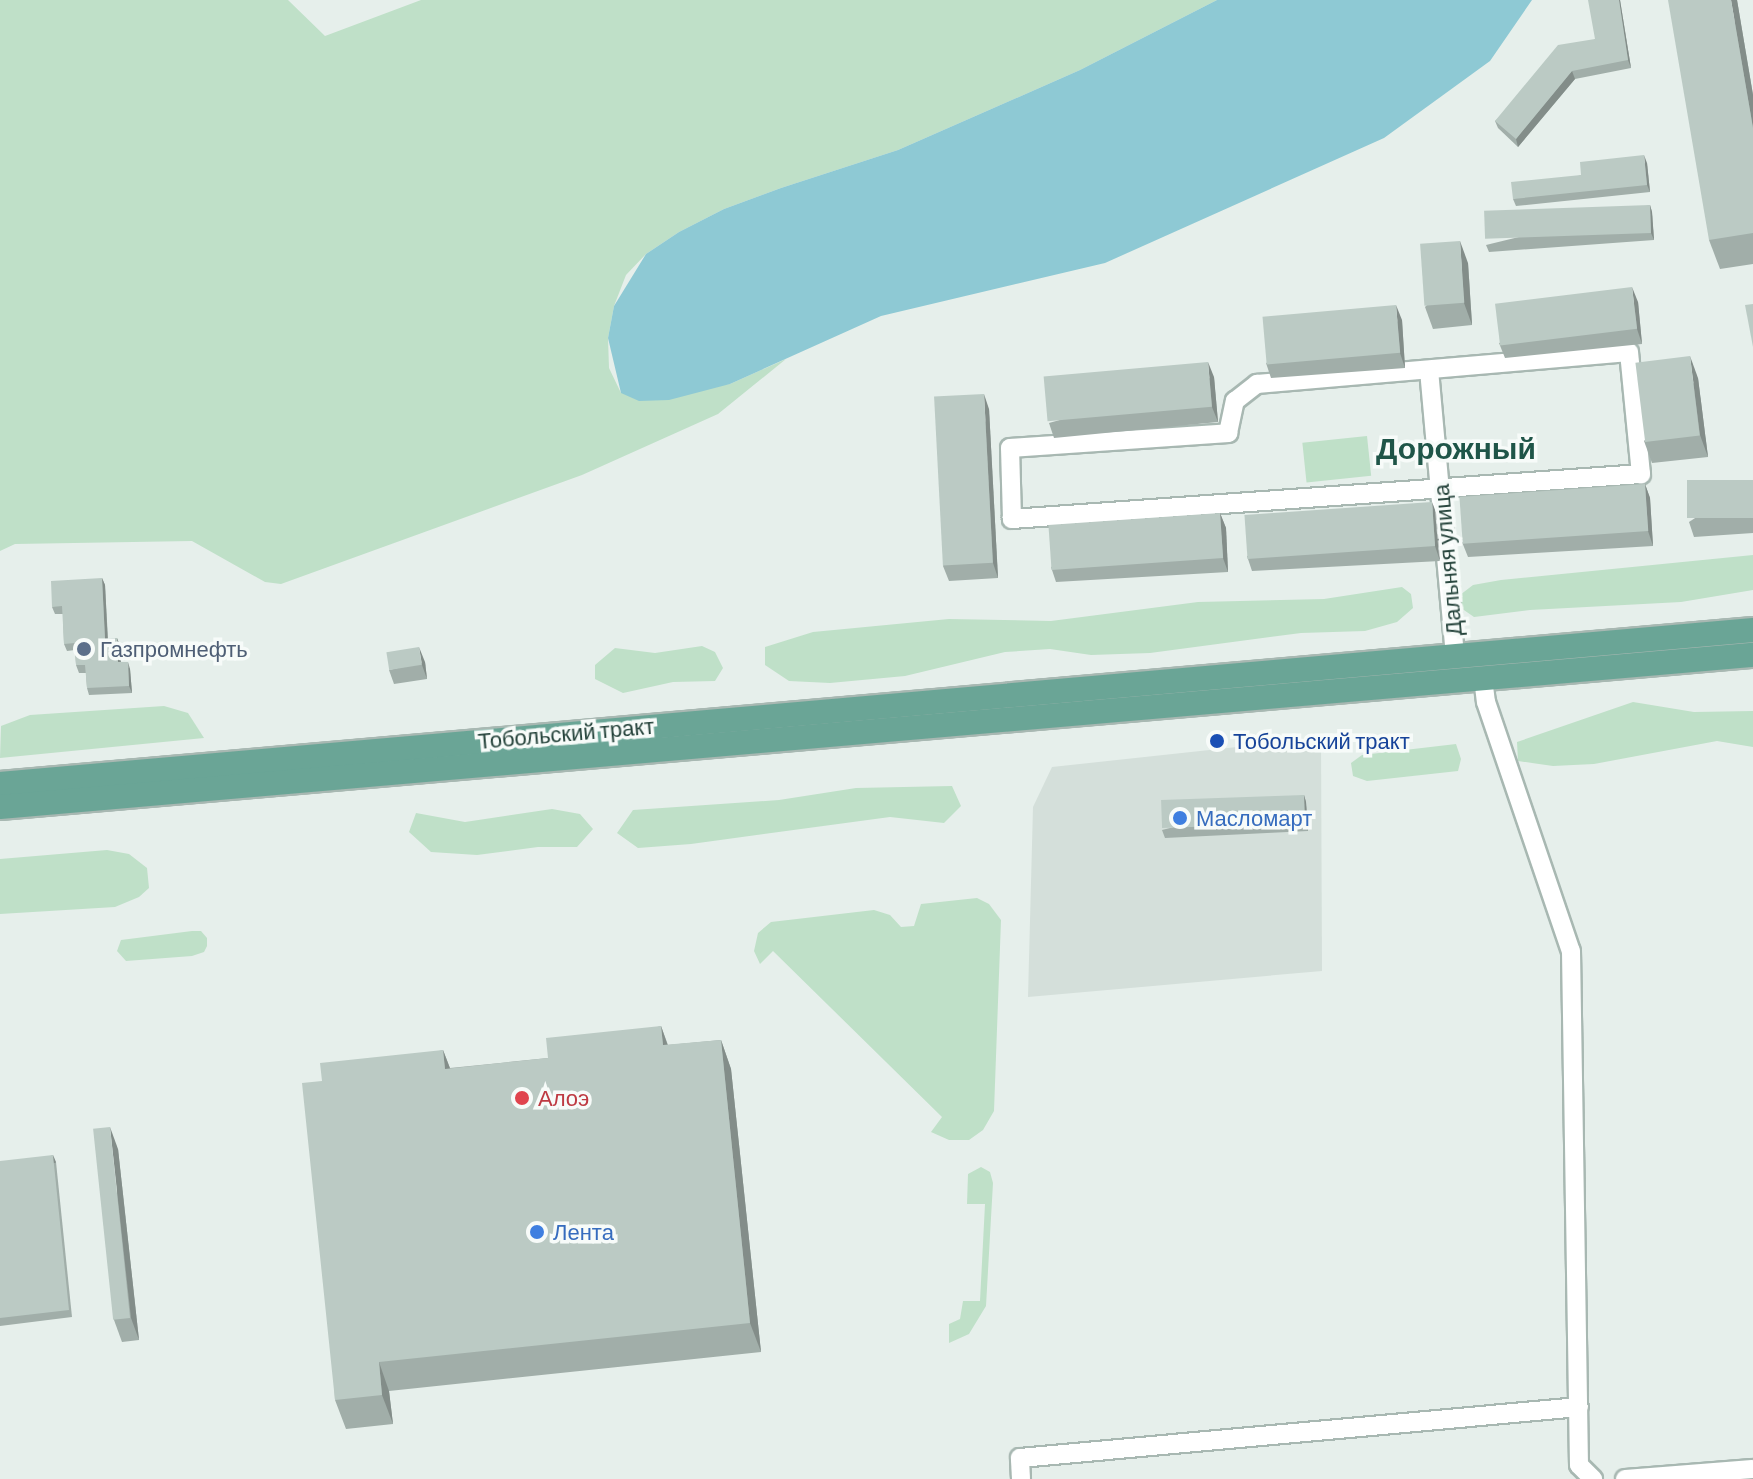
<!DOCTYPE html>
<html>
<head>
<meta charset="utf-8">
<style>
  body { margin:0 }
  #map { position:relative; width:1753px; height:1479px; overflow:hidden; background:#e6efeb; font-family:Barlow,sans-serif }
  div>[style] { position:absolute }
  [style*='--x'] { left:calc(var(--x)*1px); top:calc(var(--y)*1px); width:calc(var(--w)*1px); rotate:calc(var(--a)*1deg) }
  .built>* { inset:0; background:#d4dfda }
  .green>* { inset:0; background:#bfe0c8; transform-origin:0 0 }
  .water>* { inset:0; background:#8ec9d4 }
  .roads { filter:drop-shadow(2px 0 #a8b8b2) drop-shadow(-2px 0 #a8b8b2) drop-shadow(0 2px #a8b8b2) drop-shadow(0 -2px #a8b8b2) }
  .street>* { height:18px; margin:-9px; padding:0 9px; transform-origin:9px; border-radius:9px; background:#fff }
  .primary>* { height:24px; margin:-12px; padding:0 12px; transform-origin:12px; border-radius:12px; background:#6aa596 }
  .wall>* { inset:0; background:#a1aea9 }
  .shaded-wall>* { inset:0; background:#838d89; transform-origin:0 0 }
  .building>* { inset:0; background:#bbcac4; transform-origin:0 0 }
  .dots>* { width:22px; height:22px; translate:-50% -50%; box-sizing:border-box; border:4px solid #f7fbf9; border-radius:50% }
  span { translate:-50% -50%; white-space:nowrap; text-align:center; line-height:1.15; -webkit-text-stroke:7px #f7fbf9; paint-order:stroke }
  .street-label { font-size:22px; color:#24423a }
  .service-label { font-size:22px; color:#4e5e75 }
  .left { translate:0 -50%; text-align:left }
  .transit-label { font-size:22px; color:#164399 }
  .shop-label { font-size:22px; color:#366cbe }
  .health-label { font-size:22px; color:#be3a42 }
  .district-label { font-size:30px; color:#1f5548; font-weight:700 }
</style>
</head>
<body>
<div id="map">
  <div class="built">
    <i style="clip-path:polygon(1321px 738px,1322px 971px,1028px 997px,1033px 807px,1052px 767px)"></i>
  </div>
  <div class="green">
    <i style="clip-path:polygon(0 0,288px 0,325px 36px,421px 0,1217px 0,1080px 70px,898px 150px,781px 188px,724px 209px,679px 232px,646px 254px,626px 275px,614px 306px,608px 338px,609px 368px,621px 393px,730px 384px,786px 359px,718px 414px,582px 475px,281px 584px,265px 582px,192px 541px,15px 544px,0 551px)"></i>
    <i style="left:1367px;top:436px;width:40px;height:65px;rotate:84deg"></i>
    <i style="clip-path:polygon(1753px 555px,1753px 590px,1681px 602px,1530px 610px,1474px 617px,1461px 608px,1460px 595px,1473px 585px,1501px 580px)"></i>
    <i style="clip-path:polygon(1402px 587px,1411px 594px,1413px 608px,1397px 622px,1365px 631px,1301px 633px,1150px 653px,1091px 655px,1050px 649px,1005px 652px,905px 676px,830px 683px,789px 681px,765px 665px,765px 647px,813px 632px,949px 619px,1051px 621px,1198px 602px,1324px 599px)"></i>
    <i style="clip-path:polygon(702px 646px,715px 652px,723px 668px,715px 681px,673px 682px,623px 693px,595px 679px,595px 665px,615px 648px,655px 653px)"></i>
    <i style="clip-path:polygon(1633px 702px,1694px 712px,1753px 711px,1753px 747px,1717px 741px,1594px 764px,1553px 766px,1518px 761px,1517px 742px)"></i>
    <i style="clip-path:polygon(164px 706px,188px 713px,204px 738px,0 758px,1px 726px,30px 715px)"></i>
    <i style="clip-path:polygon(1456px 744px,1461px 759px,1458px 771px,1367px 781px,1353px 776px,1351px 763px,1362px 755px)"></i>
    <i style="clip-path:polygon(952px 786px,961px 806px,944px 823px,890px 817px,691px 844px,638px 848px,617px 833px,633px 810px,779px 800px,856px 788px)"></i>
    <i style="clip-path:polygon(552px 809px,580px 814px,593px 829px,577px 847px,538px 847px,477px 855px,431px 852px,409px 832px,416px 813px,465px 822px)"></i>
    <i style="clip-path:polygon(107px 850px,129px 854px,147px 868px,149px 888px,139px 897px,115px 907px,0 914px,0 859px)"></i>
    <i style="clip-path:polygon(977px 898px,989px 904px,1001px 920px,994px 1111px,983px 1130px,969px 1140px,949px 1140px,931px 1132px,942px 1117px,773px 951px,760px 964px,754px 951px,758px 933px,771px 922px,874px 910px,890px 915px,901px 927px,914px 926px,921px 904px)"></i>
    <i style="clip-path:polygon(192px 931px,201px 931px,207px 938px,207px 946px,204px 952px,192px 956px,126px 961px,117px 951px,121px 940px)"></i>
    <i style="clip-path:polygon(981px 1167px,990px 1172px,993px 1183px,986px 1306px,969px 1334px,949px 1343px,949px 1324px,960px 1319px,963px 1301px,980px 1301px,985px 1204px,967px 1204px,968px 1174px)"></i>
  </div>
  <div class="water">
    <i style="clip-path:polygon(1217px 0,1532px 0,1490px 61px,1384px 138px,1105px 263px,881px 316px,730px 384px,669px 400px,639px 401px,621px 393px,608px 338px,614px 306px,646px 254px,679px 232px,724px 209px,781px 188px,898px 150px,1080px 70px)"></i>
  </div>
  <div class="roads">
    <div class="street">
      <i style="--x:1629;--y:352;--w:123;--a:84.4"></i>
      <i style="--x:1641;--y:474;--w:631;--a:175.91"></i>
      <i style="--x:1012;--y:519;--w:71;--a:-91.6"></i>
      <i style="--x:1010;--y:448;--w:219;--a:-3.9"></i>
      <i style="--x:1228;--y:433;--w:33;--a:-78"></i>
      <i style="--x:1235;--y:401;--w:28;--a:-38"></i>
      <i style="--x:1257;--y:384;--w:373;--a:-4.9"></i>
      <i style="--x:1429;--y:370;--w:286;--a:84.8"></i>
      <i style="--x:1483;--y:678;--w:24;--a:83"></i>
      <i style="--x:1486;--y:702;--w:263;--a:71.2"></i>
      <i style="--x:1571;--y:951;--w:514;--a:89.11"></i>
      <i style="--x:1579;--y:1465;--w:20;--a:45"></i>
      <i style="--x:1021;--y:1479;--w:21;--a:-93"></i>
      <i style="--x:1020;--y:1458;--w:561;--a:-5.21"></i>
      <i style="--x:1625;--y:1479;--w:128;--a:-4.5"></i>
    </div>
    <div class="primary">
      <i style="--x:0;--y:784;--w:1760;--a:-5.02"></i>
      <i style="--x:0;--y:807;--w:1760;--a:-4.96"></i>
    </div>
  </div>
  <div class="wall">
    <i style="clip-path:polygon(1620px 0,1631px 68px,1575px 79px,1518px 147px,1498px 128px,1495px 121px,1595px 39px)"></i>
    <i style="clip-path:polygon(1737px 0,1753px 95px,1753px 264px,1720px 269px,1709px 240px)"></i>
    <i style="clip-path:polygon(1647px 163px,1650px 192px,1516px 206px,1513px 199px,1581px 175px)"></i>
    <i style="clip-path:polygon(1650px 205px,1652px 212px,1654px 240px,1489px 252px,1486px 245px)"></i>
    <i style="clip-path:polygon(1468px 263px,1472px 325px,1433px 329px,1425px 307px)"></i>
    <i style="clip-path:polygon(1638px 302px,1642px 344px,1505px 358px,1499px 343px)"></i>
    <i style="clip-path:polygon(1402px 320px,1405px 368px,1271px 378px,1266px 363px)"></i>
    <i style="clip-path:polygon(1214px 377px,1218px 422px,1054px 438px,1049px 423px)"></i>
    <i style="clip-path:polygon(1698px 378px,1708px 457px,1652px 463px,1644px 441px)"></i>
    <i style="clip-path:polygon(989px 409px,998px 578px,949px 581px,943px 566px)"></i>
    <i style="clip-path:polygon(1753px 480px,1753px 533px,1694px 537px,1689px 522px)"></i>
    <i style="clip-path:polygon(1645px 484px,1650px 498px,1653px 546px,1468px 557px,1462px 542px)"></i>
    <i style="clip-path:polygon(1220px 513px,1226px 528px,1228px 572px,1056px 582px,1051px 567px)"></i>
    <i style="clip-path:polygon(1438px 517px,1440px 561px,1252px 571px,1247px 556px)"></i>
    <i style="clip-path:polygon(102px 578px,105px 585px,108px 639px,117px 638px,120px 646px,121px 662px,130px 669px,132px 693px,89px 695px,87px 688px,86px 673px,79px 673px,76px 665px,75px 650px,67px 651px,64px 644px,63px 614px,55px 614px,52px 607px)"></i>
    <i style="clip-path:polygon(425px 662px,427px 679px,394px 684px,389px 670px)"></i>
    <i style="clip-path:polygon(1304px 795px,1306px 802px,1308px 831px,1165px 838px,1162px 830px)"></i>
    <i style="clip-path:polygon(661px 1026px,668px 1045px,721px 1040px,731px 1069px,761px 1352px,389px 1391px,393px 1424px,346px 1429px,335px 1400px,322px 1081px,443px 1050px,450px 1068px,548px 1058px)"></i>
    <i style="clip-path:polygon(118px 1149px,139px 1340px,122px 1342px,114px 1320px)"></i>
    <i style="clip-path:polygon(0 1161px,56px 1162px,72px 1317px,0 1326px)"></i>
  </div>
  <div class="shaded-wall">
    <i style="clip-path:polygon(1619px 0,1620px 0,1631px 68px,1628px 60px)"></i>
    <i style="clip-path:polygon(1731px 0,1737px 0,1753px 95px,1753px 128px)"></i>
    <i style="clip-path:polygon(1572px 71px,1575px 79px,1518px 147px,1516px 139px)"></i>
    <i style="clip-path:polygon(1644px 155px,1647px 163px,1650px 192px,1647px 185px)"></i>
    <i style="clip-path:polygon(1650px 205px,1652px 212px,1654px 240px,1651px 233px)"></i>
    <i style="clip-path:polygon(1460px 241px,1468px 263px,1472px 325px,1464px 303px)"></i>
    <i style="clip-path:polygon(1632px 287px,1638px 302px,1642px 344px,1637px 329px)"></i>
    <i style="clip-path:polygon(1396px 305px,1402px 320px,1405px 368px,1400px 353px)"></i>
    <i style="clip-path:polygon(1690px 356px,1698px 378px,1708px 457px,1700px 435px)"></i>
    <i style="clip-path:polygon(1208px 362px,1214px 377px,1218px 422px,1212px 407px)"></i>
    <i style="clip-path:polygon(984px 394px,989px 409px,998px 578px,993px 563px)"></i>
    <i style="clip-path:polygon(1645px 484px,1650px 498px,1653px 546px,1648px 531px)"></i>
    <i style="clip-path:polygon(1432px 502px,1438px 517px,1440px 561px,1435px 546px)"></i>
    <i style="clip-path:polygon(1220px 513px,1226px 528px,1228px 572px,1223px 558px)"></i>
    <i style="clip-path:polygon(102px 578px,105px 585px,108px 646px,105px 639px)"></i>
    <i style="clip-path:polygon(117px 638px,120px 646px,121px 669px,118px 662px)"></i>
    <i style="clip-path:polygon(419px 647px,425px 662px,427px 679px,422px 665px)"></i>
    <i style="clip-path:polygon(128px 662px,130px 669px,132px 693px,129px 686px)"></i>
    <i style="clip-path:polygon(1304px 795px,1306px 802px,1308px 831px,1305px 823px)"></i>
    <i style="clip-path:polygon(661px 1026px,671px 1055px,663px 1045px)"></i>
    <i style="clip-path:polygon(721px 1040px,731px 1069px,761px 1352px,750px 1323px)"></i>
    <i style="clip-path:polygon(443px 1050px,454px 1079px,445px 1069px)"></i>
    <i style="clip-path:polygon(110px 1127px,118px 1149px,139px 1340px,131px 1318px)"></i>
    <i style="left:53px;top:1155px;width:8px;height:156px;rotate:67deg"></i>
    <i style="clip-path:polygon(379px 1362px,389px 1391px,393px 1424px,382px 1395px)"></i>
  </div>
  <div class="building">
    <i style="clip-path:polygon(1588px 0,1619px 0,1628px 60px,1572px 71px,1516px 139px,1495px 121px,1558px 45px,1595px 39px)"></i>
    <i style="clip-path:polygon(1668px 0,1731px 0,1753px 128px,1753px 233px,1709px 240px)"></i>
    <i style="clip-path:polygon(1644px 155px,1647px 185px,1513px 199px,1511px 182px,1581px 175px,1580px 162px)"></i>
    <i style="left:1650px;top:205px;width:28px;height:166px;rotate:88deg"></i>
    <i style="left:1460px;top:241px;width:62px;height:40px;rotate:86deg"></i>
    <i style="left:1632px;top:287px;width:42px;height:138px;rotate:83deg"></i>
    <i style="clip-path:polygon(1753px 304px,1753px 347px,1745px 305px)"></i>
    <i style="left:1396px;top:305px;width:48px;height:134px;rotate:85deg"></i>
    <i style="left:1690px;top:356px;width:80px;height:55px;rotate:83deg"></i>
    <i style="left:1208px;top:362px;width:45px;height:165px;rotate:85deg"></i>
    <i style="left:984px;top:394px;width:169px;height:50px;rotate:87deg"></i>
    <i style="left:1753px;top:480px;width:38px;height:66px;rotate:90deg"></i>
    <i style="left:1645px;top:484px;width:47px;height:186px;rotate:86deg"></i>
    <i style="left:1432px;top:502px;width:44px;height:188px;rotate:86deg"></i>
    <i style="left:1220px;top:513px;width:45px;height:172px;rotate:86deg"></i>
    <i style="clip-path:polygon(102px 578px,105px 639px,117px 638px,118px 662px,128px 662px,129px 686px,87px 688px,85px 665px,76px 665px,75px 643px,64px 644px,62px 606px,52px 607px,51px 581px)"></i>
    <i style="left:419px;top:647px;width:18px;height:33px;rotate:81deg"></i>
    <i style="left:1304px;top:795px;width:28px;height:143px;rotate:88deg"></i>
    <i style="clip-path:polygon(661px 1026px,663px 1045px,721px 1040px,750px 1323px,379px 1362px,382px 1395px,335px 1400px,302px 1083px,322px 1081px,320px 1063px,443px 1050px,445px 1069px,548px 1058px,546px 1038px)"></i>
    <i style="left:110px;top:1127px;width:192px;height:17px;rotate:84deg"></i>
    <i style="clip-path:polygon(53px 1155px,69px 1310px,0 1318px,0 1161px)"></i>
  </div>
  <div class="dots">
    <i style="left:84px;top:649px;background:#5c6f8a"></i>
    <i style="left:1217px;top:741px;background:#1a4fb4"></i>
    <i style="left:1180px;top:818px;background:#3f7fe0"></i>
    <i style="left:522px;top:1098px;background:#e0444e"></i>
    <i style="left:537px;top:1232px;background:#3f7fe0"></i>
  </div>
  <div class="street-label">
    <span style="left:1447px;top:560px;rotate:-95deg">Дальняя улица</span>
    <span style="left:566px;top:733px;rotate:-5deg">Тобольский тракт</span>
  </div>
  <div class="service-label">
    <span class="left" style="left:100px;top:649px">Газпромнефть</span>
  </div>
  <div class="transit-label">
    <span class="left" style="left:1233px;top:741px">Тобольский тракт</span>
  </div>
  <div class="shop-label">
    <span class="left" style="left:1196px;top:818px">Масломарт</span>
    <span class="left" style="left:553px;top:1232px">Лента</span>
  </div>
  <div class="health-label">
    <span class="left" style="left:538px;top:1098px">Алоэ</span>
  </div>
  <div class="district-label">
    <span style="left:1456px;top:447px">Дорожный</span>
  </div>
</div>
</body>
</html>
